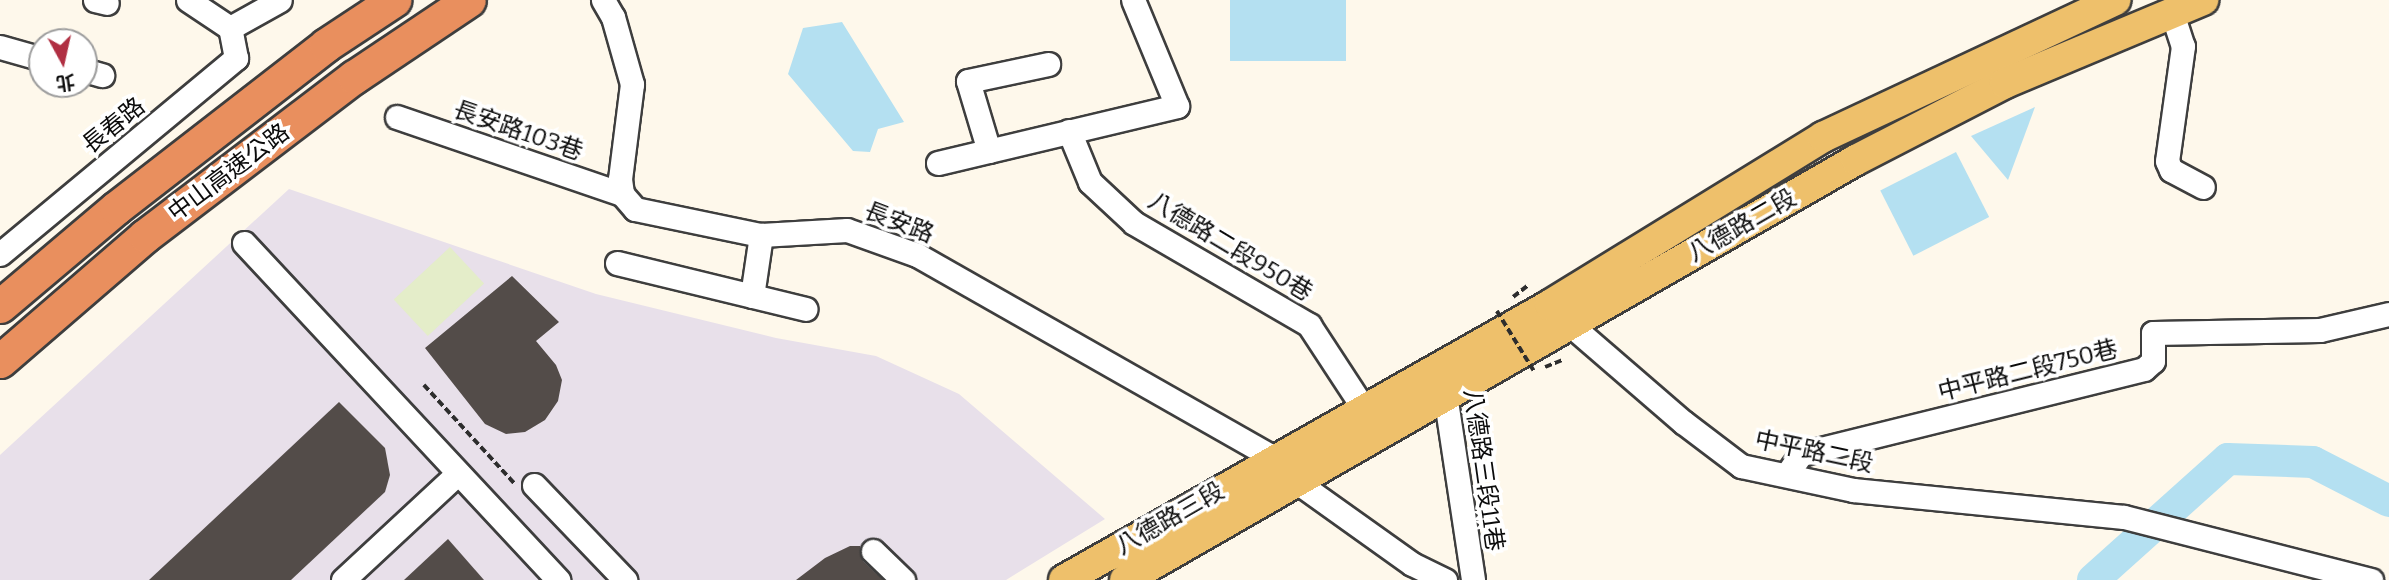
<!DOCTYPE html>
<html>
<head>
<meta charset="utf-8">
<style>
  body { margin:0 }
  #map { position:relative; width:2389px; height:580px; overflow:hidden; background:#fef8eb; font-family:Bitter,"Noto Sans TC",serif }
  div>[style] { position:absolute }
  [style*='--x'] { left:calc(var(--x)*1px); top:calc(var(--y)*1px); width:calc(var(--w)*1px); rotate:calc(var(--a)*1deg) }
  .industrial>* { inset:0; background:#e8e0ea }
  .pitch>* { inset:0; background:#e4edc9; transform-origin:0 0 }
  .water>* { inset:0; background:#b4e0f1; transform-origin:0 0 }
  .river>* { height:32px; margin:-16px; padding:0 16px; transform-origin:16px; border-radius:16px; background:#b4e0f1 }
  .building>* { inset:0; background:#534c49 }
  .path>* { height:3.5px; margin-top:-1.75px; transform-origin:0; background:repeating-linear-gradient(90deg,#2d2d2d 0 7px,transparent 0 10.5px) }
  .roads { filter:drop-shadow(2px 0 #3e3e3e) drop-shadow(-2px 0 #3e3e3e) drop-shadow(0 2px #3e3e3e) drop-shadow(0 -2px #3e3e3e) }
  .minor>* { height:23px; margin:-11.5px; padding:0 11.5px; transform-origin:11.5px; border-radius:11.5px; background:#fff }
  .major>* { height:30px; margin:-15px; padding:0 15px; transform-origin:15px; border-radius:15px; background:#eec06b }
  .highway>* { height:33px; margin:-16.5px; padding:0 16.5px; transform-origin:16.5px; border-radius:16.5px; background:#e98f5e }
  .path-bridge>* { height:3.5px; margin-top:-1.75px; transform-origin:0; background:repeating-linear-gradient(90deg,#2d2d2d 0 7px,transparent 0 10.5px) }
  span { translate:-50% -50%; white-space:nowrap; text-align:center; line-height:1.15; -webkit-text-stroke:7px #fff; paint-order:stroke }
  .street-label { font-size:24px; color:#0b0b0b }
  .north { position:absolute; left:28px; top:28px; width:70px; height:70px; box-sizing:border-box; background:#fff; border:2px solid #9d9d9d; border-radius:50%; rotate:172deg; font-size:19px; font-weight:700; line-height:28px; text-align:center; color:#0b0b0b }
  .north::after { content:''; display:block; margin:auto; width:24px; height:32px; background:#b02f42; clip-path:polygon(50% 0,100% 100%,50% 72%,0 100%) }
</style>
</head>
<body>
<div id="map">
  <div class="industrial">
    <i style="clip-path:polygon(289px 189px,596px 294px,776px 338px,876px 356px,959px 394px,1105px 519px,1006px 580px,0 580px,0 455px)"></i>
  </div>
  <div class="pitch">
    <i style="left:450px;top:247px;width:50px;height:77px;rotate:47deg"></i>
  </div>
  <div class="water">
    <i style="left:1230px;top:0;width:116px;height:61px"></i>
    <i style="clip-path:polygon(842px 22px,904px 122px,878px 129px,870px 152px,853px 151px,788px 74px,803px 28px)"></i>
    <i style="clip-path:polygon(2035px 107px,2008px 180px,1971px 136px)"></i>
    <i style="left:1956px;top:152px;width:73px;height:85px;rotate:63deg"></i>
  </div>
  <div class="river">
    <i style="--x:2093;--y:580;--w:181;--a:-41.9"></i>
    <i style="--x:2228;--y:459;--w:85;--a:2"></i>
    <i style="--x:2313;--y:462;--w:85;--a:27.2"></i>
  </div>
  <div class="building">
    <i style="clip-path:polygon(512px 276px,559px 322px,536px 341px,556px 365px,562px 380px,558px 401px,545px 420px,525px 432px,506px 434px,485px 424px,425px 348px)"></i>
    <i style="clip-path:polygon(339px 402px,385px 448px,390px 475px,385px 492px,291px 580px,149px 580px)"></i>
    <i style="clip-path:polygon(448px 539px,484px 580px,404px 580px)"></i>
    <i style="clip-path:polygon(850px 546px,860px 546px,863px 561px,883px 580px,796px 580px,825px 558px)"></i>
  </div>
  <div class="path">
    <i style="--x:1513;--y:297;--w:18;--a:-38"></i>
    <i style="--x:1545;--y:367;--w:18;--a:-22"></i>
    <i style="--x:424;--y:385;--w:133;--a:47.4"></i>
  </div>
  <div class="roads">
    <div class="minor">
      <i style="--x:95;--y:0;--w:12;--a:14"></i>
      <i style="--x:188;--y:0;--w:50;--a:33.7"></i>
      <i style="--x:230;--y:28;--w:57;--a:-29.2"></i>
      <i style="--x:603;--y:0;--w:20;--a:60"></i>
      <i style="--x:613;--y:17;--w:70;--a:74.2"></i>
      <i style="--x:632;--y:84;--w:96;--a:97.2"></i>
      <i style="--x:620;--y:179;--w:15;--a:82"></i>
      <i style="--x:622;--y:194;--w:20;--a:49"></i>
      <i style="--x:635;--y:209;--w:129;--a:11.7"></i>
      <i style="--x:761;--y:235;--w:86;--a:-3.3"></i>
      <i style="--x:847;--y:230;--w:74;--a:19.7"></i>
      <i style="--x:917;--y:255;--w:412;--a:29.6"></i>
      <i style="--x:1275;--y:458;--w:33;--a:47"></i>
      <i style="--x:1297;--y:482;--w:141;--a:35.5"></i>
      <i style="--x:1412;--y:564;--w:37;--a:26"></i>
      <i style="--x:2172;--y:13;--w:35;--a:72"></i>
      <i style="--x:2183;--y:46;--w:116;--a:97.9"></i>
      <i style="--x:2167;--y:161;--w:10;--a:66"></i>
      <i style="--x:2171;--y:170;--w:36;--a:28"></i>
      <i style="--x:0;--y:47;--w:44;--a:15.9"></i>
      <i style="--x:84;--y:70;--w:19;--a:16"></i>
      <i style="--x:397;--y:117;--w:238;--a:18.9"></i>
      <i style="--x:1069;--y:131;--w:55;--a:67.6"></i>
      <i style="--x:1090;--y:182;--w:60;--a:43"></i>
      <i style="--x:1134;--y:223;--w:203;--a:30.2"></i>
      <i style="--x:1309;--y:325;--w:100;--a:56.8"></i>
      <i style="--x:989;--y:151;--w:73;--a:-106.7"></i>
      <i style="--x:968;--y:81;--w:82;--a:-12"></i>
      <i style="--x:938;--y:163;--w:246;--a:-13.4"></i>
      <i style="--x:1177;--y:106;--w:115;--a:-112.5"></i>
      <i style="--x:244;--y:243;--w:461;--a:47"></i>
      <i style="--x:0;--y:254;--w:307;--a:-39.7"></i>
      <i style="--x:236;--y:58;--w:31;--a:-101"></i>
      <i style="--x:617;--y:263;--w:194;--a:13.7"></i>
      <i style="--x:752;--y:296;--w:62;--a:-81.6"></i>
      <i style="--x:1559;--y:315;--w:164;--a:40.8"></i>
      <i style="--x:1683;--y:422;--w:73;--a:37.2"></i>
      <i style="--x:1741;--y:466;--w:115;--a:12.1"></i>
      <i style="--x:1853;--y:490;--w:272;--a:5.7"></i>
      <i style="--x:2124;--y:517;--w:255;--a:14.3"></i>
      <i style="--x:1443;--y:381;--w:201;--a:81.4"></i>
      <i style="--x:1787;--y:474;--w:24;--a:-55"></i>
      <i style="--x:1801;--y:454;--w:353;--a:-13.9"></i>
      <i style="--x:2144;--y:369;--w:12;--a:-42"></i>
      <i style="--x:2153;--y:361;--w:28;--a:-90"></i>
      <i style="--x:2153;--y:333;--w:167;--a:-1"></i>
      <i style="--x:2320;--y:330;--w:71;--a:-13.1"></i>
      <i style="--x:534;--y:485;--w:132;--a:46.2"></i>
      <i style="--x:873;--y:551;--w:42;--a:44"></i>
      <i style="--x:343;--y:580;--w:157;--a:-42.9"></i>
    </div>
    <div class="major">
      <i style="--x:1064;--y:580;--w:558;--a:-29.5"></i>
      <i style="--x:1550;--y:305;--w:321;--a:-31.6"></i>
      <i style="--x:1823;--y:137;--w:323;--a:-25.1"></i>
      <i style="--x:1125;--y:580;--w:843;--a:-29.88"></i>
      <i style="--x:1856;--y:160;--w:168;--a:-27.3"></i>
      <i style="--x:2005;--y:83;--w:215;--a:-22.7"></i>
    </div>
    <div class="highway">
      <i style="--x:0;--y:306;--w:152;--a:-40.2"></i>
      <i style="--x:116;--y:208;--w:266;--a:-37.8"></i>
      <i style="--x:326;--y:45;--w:82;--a:-33.5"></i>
      <i style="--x:0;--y:361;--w:191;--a:-40.8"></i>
      <i style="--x:145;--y:236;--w:263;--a:-37.3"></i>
      <i style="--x:354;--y:77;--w:138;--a:-33.8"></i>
    </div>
  </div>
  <div class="path-bridge">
    <i style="--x:1497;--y:311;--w:70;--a:58.3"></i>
  </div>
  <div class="street-label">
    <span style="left:114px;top:126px;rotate:-39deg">長春路</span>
    <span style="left:518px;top:131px;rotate:19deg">長安路103巷</span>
    <span style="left:229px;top:173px;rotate:-37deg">中山高速公路</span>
    <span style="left:899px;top:223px;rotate:21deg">長安路</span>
    <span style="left:1742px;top:226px;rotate:-30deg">八德路二段</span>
    <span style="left:1230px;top:247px;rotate:31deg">八德路二段950巷</span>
    <span style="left:2028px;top:371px;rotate:-14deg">中平路二段750巷</span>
    <span style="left:1814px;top:452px;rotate:12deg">中平路二段</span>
    <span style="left:1483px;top:470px;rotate:82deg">八德路三段11巷</span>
    <span style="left:1170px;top:519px;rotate:-30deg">八德路三段</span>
  </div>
  <div class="north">北</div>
</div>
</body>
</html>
